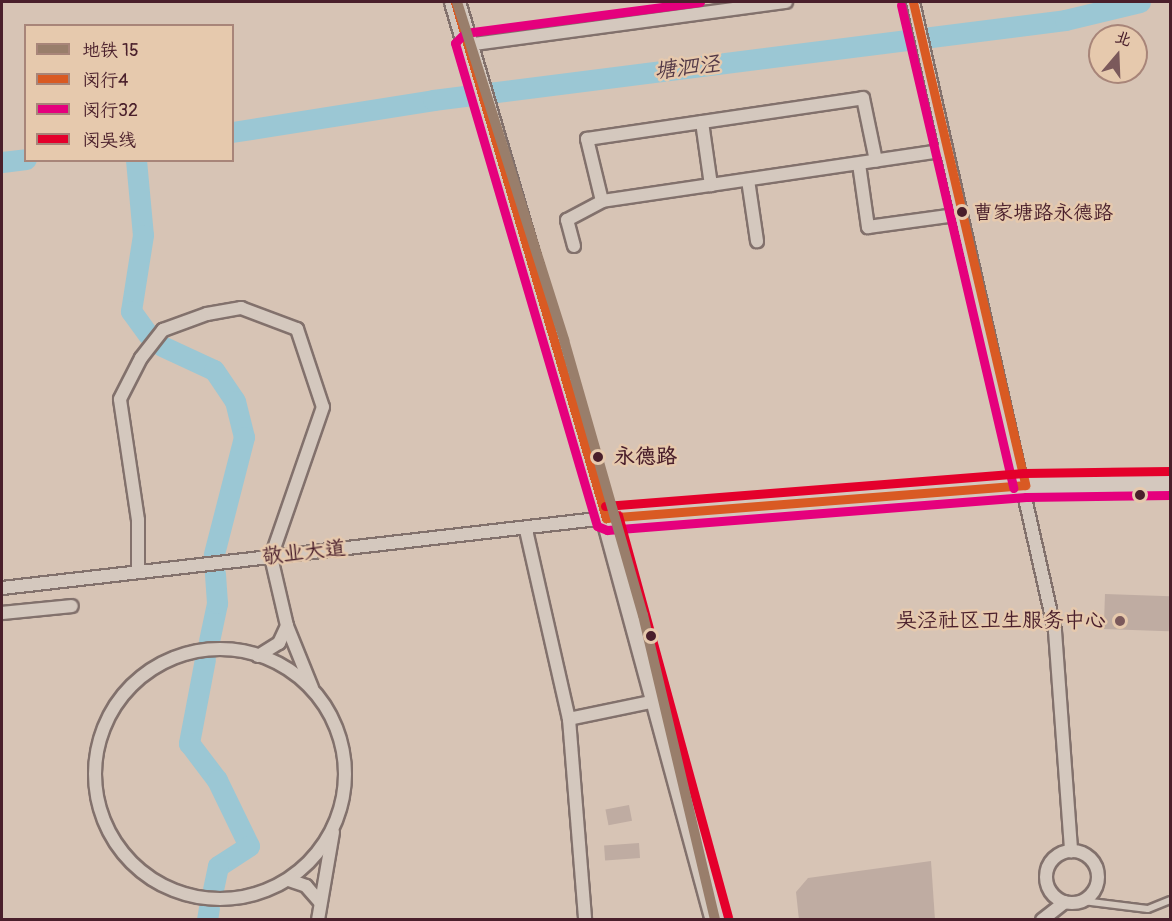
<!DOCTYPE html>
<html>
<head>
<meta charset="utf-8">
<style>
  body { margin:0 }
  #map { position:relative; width:1172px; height:921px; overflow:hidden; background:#d7c4b5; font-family:Pangolin,"LXGW WenKai TC",sans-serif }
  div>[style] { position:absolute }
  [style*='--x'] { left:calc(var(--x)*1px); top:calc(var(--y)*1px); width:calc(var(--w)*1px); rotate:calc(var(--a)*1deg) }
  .river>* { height:21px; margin:-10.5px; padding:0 10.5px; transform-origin:10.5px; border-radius:10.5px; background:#9bc7d4 }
  .building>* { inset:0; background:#bfaca2; transform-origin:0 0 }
  .roads { filter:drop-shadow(2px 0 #82716c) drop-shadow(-2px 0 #82716c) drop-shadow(0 2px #82716c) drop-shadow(0 -2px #82716c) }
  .lane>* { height:6px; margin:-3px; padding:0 3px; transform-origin:3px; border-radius:3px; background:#d4c8be }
  .street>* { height:12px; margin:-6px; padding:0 6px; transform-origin:6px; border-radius:6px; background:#d4c8be }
  .street>.ring { margin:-6px; padding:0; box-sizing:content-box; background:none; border:12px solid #d4c8be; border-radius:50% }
  .secondary>* { height:18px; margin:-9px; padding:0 9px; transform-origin:9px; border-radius:9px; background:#d4c8be }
  .primary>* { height:20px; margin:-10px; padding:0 10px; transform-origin:10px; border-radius:10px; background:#d4c8be }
  .bus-1>* { height:9px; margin:-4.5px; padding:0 4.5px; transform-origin:4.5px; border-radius:4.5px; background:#d95a23 }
  .bus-2>* { height:9px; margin:-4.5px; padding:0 4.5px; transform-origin:4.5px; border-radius:4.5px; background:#e5007d }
  .bus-3>* { height:9px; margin:-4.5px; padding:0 4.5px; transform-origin:4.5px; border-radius:4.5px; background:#e4002b }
  .metro-1>* { height:10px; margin:-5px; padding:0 5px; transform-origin:5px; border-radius:5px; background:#997e6b }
  .dots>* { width:16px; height:16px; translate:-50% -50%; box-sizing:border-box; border:3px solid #e6c9ad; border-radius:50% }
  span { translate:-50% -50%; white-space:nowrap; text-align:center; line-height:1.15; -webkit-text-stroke:5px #e6c9ad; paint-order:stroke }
  .bus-label { font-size:20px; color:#4a1f2b }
  .left { translate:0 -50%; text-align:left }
  .stop-label { font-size:21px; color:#4a1f2b; font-weight:700 }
  .street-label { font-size:21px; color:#4a1f2b }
  .poi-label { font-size:21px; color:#4a1f2b }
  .right { translate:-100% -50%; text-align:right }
  .water-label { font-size:22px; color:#523846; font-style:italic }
  .frame { position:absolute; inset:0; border:3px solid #4a1f2b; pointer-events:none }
  .legend { position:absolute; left:24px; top:24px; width:210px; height:138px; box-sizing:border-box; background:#e6c9ad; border:2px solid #a88579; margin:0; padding:8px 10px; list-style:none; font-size:18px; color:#4a1f2b }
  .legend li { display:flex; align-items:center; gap:12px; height:30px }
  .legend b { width:30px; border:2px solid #a88579 }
  .north { position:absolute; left:1088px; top:24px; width:60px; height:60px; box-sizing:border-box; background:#e6c9ad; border:2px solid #a88579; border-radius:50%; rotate:19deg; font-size:16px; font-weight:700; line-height:24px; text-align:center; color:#4a1f2b }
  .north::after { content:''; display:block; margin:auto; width:21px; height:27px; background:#7b595b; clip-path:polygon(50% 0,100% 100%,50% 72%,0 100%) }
</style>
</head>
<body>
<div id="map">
  <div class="river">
    <i style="--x:232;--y:132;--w:204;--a:-9"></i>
    <i style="--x:433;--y:100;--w:637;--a:-7.21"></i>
    <i style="--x:1065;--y:20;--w:77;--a:-13.5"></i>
    <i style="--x:136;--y:160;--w:75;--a:84.7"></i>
    <i style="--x:143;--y:235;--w:77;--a:99"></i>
    <i style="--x:131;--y:311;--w:29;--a:54"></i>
    <i style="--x:2;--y:162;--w:24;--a:-7"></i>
    <i style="--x:162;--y:346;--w:57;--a:24.8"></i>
    <i style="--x:214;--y:370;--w:37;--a:56"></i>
    <i style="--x:235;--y:401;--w:37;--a:76"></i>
    <i style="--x:244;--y:437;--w:121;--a:104.4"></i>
    <i style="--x:209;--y:641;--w:39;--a:-78"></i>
    <i style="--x:217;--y:603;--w:30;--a:-94"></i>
    <i style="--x:205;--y:659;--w:86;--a:100.8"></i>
    <i style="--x:189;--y:743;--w:46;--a:52.9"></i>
    <i style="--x:217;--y:780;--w:73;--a:64.1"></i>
    <i style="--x:249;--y:846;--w:37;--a:147"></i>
    <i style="--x:218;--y:866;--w:24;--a:102"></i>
    <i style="--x:207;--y:920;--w:12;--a:-81"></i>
  </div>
  <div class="building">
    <i style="left:1105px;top:594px;width:65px;height:35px;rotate:2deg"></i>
    <i style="left:629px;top:805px;width:16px;height:24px;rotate:79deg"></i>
    <i style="left:639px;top:843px;width:15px;height:35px;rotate:86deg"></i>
    <i style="clip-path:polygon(931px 861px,935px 920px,799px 920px,796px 892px,808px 878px)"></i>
  </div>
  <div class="roads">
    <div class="lane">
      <i style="--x:1083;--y:901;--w:65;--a:7"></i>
      <i style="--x:1148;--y:909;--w:24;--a:-22"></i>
    </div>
    <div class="street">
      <i style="--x:913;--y:2;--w:645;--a:77.28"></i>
      <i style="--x:1055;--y:631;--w:221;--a:85.8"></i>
      <i style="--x:467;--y:45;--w:322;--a:-7.7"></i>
      <i style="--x:702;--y:122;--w:64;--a:81.9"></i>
      <i style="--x:859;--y:164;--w:64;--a:81.9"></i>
      <i style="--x:868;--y:227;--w:81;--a:-7.8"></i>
      <i style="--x:748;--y:180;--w:62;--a:81.6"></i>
      <i style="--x:602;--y:201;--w:64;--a:-103.6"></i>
      <i style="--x:587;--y:139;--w:279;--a:-8.4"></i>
      <i style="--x:863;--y:98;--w:64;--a:78.3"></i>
      <i style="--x:574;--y:246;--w:27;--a:-105"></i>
      <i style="--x:567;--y:220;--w:40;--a:-28"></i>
      <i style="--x:602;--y:201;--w:348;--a:-8.4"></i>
      <i style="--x:526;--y:530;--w:194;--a:77.2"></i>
      <i style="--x:569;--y:719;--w:89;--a:-11.7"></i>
      <i style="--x:138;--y:572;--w:52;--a:-90"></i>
      <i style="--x:138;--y:520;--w:122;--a:-98.5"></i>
      <i style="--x:120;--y:399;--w:46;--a:-62.9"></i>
      <i style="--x:141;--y:358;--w:36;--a:-52"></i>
      <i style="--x:163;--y:330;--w:47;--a:-20"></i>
      <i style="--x:207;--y:314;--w:35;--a:-10"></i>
      <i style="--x:241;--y:308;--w:60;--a:20.6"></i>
      <i style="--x:297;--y:329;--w:82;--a:71.6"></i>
      <i style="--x:323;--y:407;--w:159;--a:109.1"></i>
      <i style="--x:271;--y:557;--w:71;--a:76.9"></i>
      <i style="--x:287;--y:626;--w:67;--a:68"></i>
      <i style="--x:2;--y:588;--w:608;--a:-6.61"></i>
      <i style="--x:2;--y:613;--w:70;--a:-5.7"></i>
      <i class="ring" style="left:95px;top:649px;width:238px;height:238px"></i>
      <i style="--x:258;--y:656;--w:25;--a:-32"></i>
      <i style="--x:279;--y:643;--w:19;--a:-65"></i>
      <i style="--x:569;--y:719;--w:202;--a:85.4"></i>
      <i class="ring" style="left:1046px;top:851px;width:40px;height:40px"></i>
      <i style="--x:289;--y:880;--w:18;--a:19"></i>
      <i style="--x:306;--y:886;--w:20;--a:49"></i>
      <i style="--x:318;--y:920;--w:89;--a:-80.3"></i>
      <i style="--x:1042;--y:920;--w:29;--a:-38"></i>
    </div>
    <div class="secondary">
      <i style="--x:606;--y:518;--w:420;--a:-4.5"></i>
      <i style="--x:1025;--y:485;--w:145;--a:-0.8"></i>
    </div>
    <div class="primary">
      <i style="--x:455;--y:2;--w:536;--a:73.63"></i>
      <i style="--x:606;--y:516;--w:419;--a:74.8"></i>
    </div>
  </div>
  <div class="bus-1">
    <i style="--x:455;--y:2;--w:538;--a:73.69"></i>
    <i style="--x:913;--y:2;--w:496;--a:76.9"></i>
    <i style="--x:606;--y:518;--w:420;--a:-4.5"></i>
  </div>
  <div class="bus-2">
    <i style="--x:700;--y:2;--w:237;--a:172.5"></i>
    <i style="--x:465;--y:33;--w:14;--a:135"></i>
    <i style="--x:455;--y:43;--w:503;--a:73.62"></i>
    <i style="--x:597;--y:526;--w:11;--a:22"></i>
    <i style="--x:607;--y:530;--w:420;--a:-4.5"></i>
    <i style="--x:1026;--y:497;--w:144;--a:-0.8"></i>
    <i style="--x:901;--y:5;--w:496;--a:76.9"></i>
  </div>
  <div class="bus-3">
    <i style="--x:605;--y:506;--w:420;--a:-4.5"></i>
    <i style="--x:1024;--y:473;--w:146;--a:-0.8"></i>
    <i style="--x:618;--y:515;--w:417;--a:74.7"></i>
  </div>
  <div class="metro-1">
    <i style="--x:457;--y:2;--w:355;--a:72.4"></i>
    <i style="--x:564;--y:340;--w:286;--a:74"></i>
    <i style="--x:643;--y:615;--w:313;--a:76.7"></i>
  </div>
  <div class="dots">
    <i style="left:962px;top:212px;background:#4a1f2b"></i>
    <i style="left:598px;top:457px;background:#4a1f2b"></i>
    <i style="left:1140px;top:495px;background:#4a1f2b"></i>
    <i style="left:1120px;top:621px;background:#7b595b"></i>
    <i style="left:651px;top:636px;background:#4a1f2b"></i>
  </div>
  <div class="bus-label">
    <span class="left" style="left:973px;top:212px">曹家塘路永德路</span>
  </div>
  <div class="stop-label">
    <span class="left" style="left:614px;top:457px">永德路</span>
  </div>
  <div class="street-label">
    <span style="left:304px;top:553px;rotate:-6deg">敬业大道</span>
  </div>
  <div class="poi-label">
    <span class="right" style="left:1106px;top:621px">吴泾社区卫生服务中心</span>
  </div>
  <div class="water-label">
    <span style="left:687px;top:68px;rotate:-7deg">塘泗泾</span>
  </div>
  <div class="frame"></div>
  <ul class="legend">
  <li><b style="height:8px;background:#997e6b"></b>地铁 15</li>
  <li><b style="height:8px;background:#d95a23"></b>闵行4</li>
  <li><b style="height:8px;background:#e5007d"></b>闵行32</li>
  <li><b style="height:8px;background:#e4002b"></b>闵吴线</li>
  </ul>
  <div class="north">北</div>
</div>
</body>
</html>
